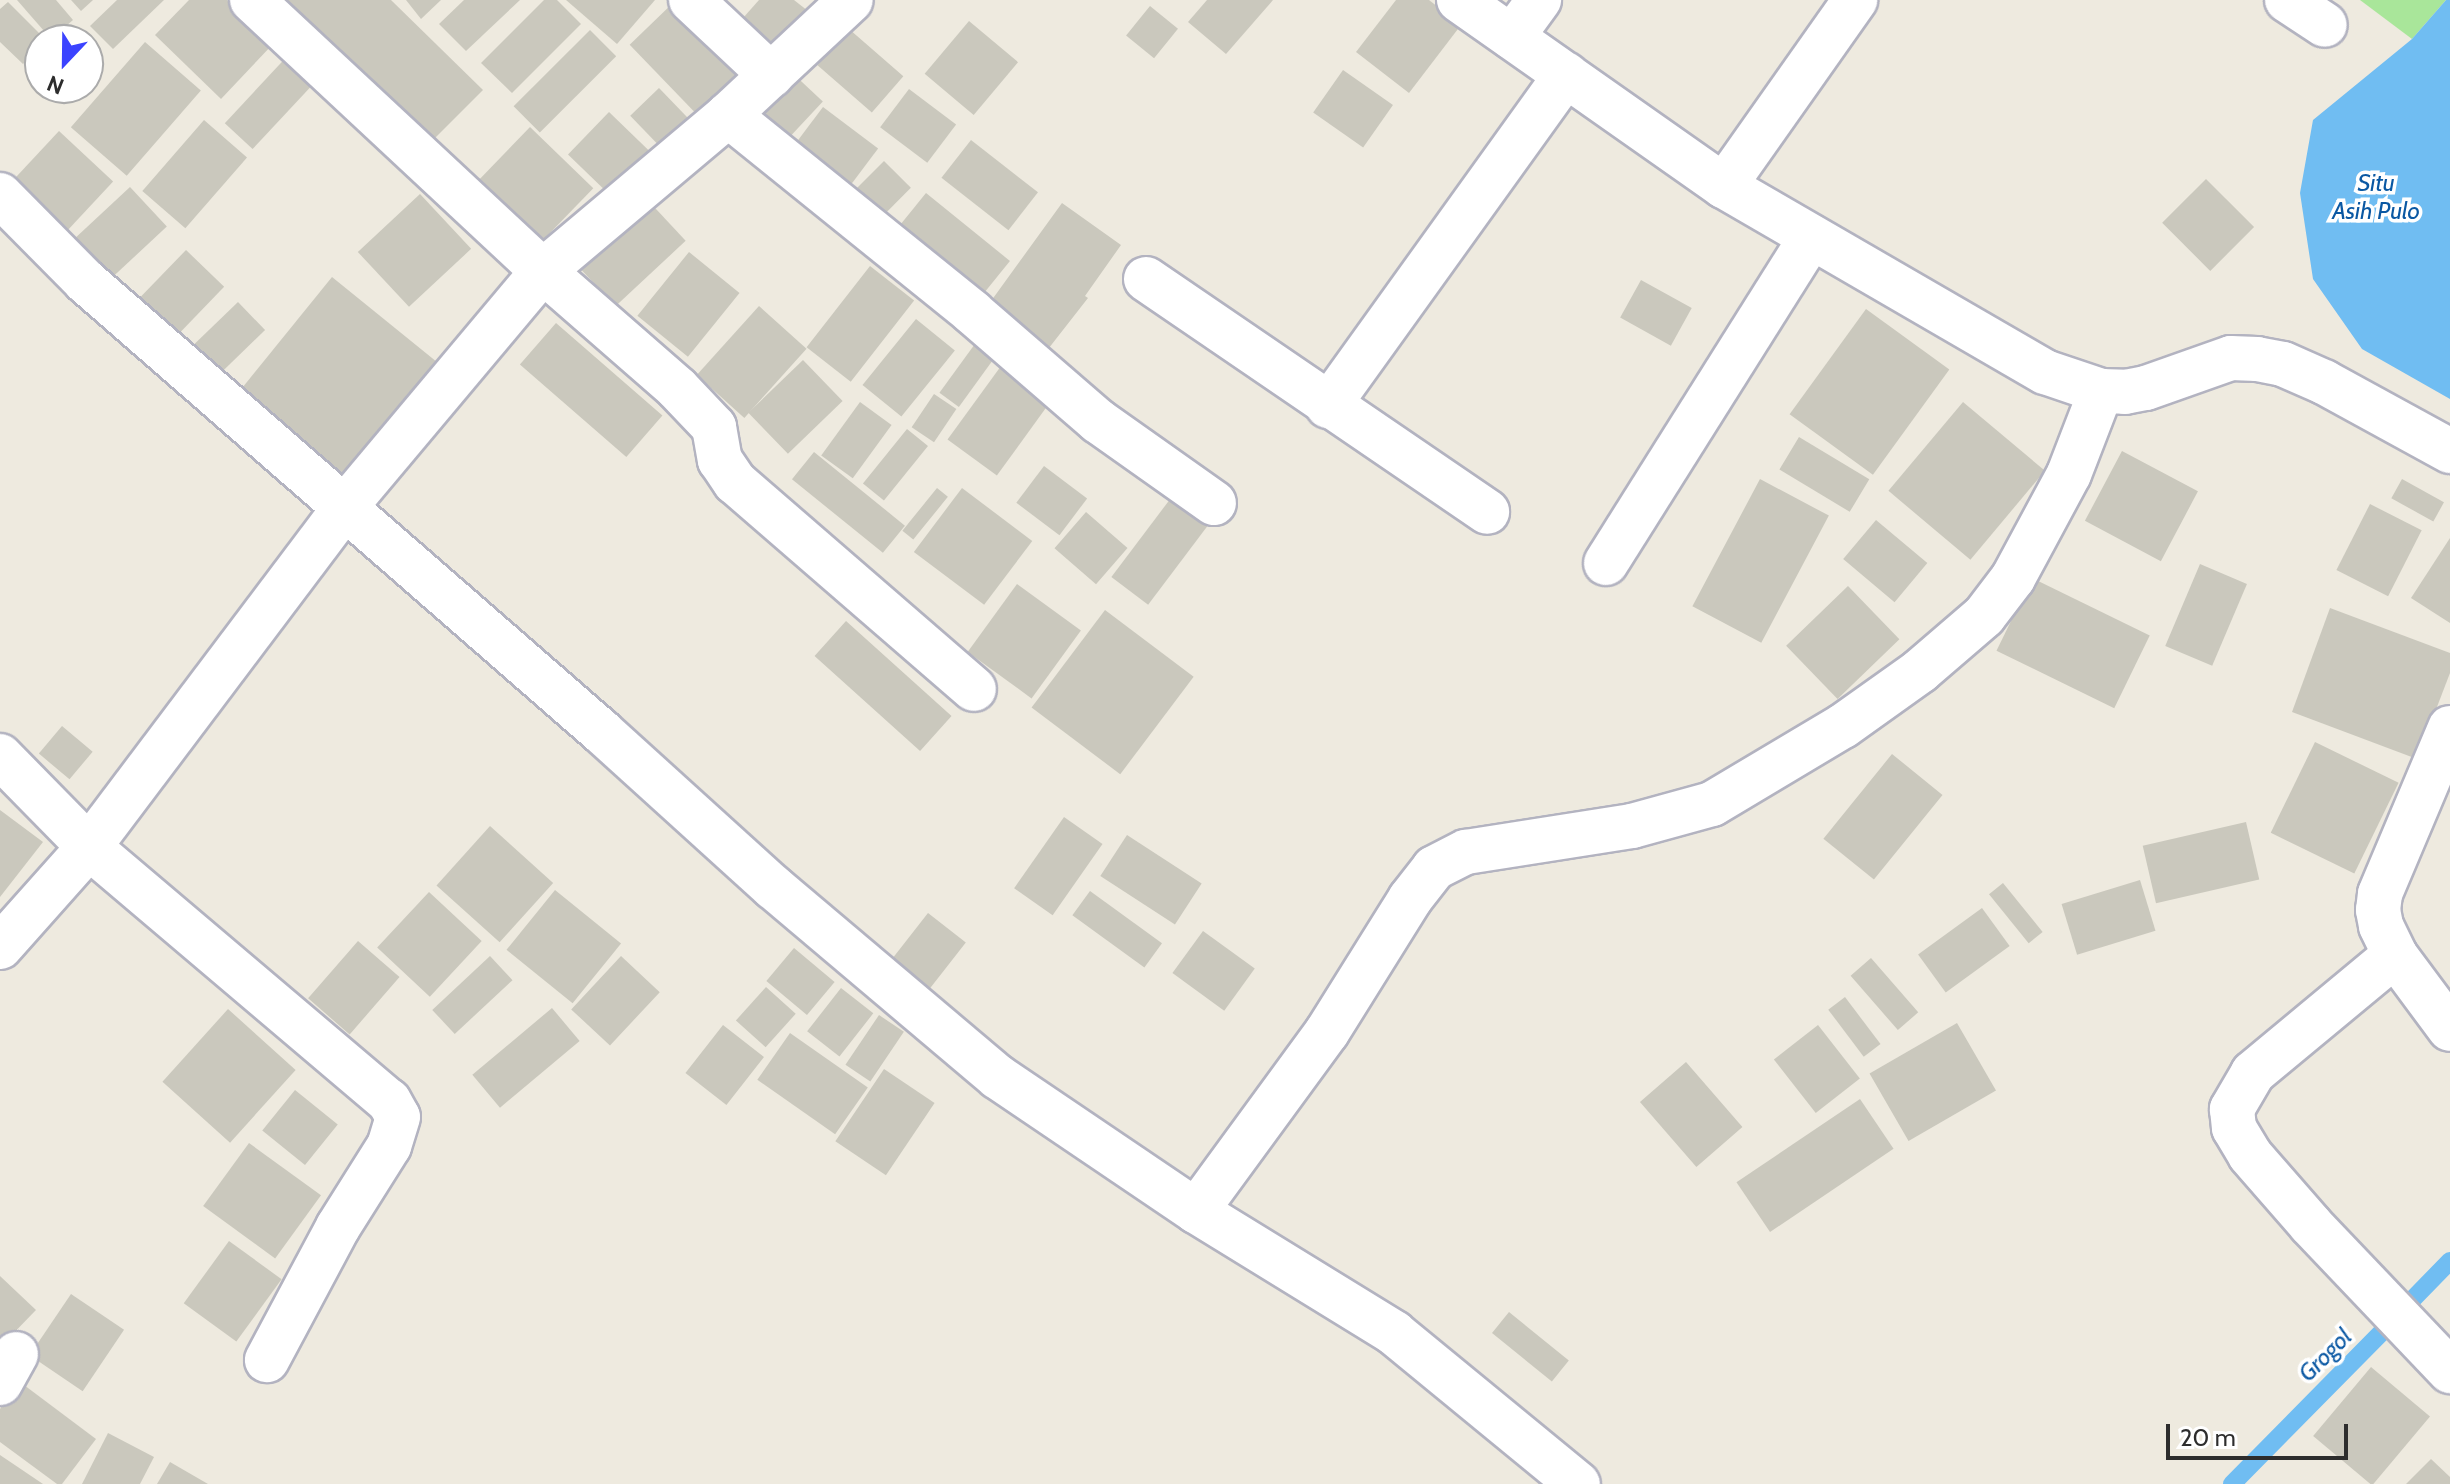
<!DOCTYPE html>
<html>
<head>
<meta charset="utf-8">
<style>
  body { margin:0 }
  #map { position:relative; width:2450px; height:1484px; overflow:hidden; background:#eeeadf; font-family:Cabin,sans-serif }
  div>[style] { position:absolute }
  [style*='--x'] { left:calc(var(--x)*1px); top:calc(var(--y)*1px); width:calc(var(--w)*1px); rotate:calc(var(--a)*1deg) }
  .green>* { inset:0; background:#a9e69a }
  .water>* { inset:0; background:#70bdf2 }
  .stream>* { height:18px; margin:-9px; padding:0 9px; transform-origin:9px; border-radius:9px; background:#70bdf2 }
  .building>* { inset:0; background:#cac8bd; transform-origin:0 0 }
  .roads { filter:drop-shadow(2px 0 #b3b3c0) drop-shadow(-2px 0 #b3b3c0) drop-shadow(0 2px #b3b3c0) drop-shadow(0 -2px #b3b3c0) }
  .minor>* { height:44px; margin:-22px; padding:0 22px; transform-origin:22px; border-radius:22px; background:#fff }
  span { translate:-50% -50%; white-space:nowrap; text-align:center; line-height:1.15; -webkit-text-stroke:7px #fff; paint-order:stroke }
  .water-label { font-size:24px; color:#0a58a3; font-style:italic }
  .north { position:absolute; left:24px; top:24px; width:80px; height:80px; box-sizing:border-box; background:#fff; border:2px solid #ababab; border-radius:50%; rotate:202deg; font-size:22px; font-weight:700; line-height:32px; text-align:center; color:#2d2d2d }
  .north::after { content:''; display:block; margin:auto; width:28px; height:36px; background:#3b43ff; clip-path:polygon(50% 0,100% 100%,50% 72%,0 100%) }
  .scale { position:absolute; left:2166px; top:1424px; width:182px; height:36px; box-sizing:border-box; border:4px solid #2d2d2d; border-top:0; padding-left:10px; font-size:24px; line-height:28px; white-space:nowrap; color:#2d2d2d; -webkit-text-stroke:6px #fff; paint-order:stroke }
</style>
</head>
<body>
<div id="map">
  <div class="green">
    <i style="clip-path:polygon(2360px 0,2446px 0,2412px 39px)"></i>
  </div>
  <div class="water">
    <i style="clip-path:polygon(2446px 0,2450px 0,2450px 399px,2362px 349px,2313px 279px,2300px 193px,2313px 120px,2412px 39px)"></i>
  </div>
  <div class="stream">
    <i style="--x:2408;--y:1304;--w:60;--a:-45.7"></i>
    <i style="--x:2232;--y:1484;--w:219;--a:-45.4"></i>
  </div>
  <div class="building">
    <i style="clip-path:polygon(17px 0,56px 0,73px 20px,51px 39px)"></i>
    <i style="clip-path:polygon(71px 0,93px 0,81px 11px)"></i>
    <i style="clip-path:polygon(117px 0,164px 0,113px 49px,90px 26px)"></i>
    <i style="clip-path:polygon(189px 0,227px 0,273px 44px,221px 99px,155px 35px)"></i>
    <i style="clip-path:polygon(284px 0,391px 0,483px 90px,430px 143px)"></i>
    <i style="clip-path:polygon(406px 0,441px 0,421px 19px)"></i>
    <i style="clip-path:polygon(464px 0,520px 0,466px 51px,439px 24px)"></i>
    <i style="clip-path:polygon(544px 0,557px 0,581px 24px,512px 93px,481px 63px)"></i>
    <i style="clip-path:polygon(566px 0,655px 0,617px 44px)"></i>
    <i style="clip-path:polygon(759px 0,794px 0,808px 11px,776px 46px,743px 18px)"></i>
    <i style="clip-path:polygon(1207px 0,1273px 0,1226px 54px,1188px 22px)"></i>
    <i style="clip-path:polygon(1396px 0,1429px 0,1461px 25px,1409px 93px,1356px 52px)"></i>
    <i style="left:675px;top:1px;width:102px;height:63px;rotate:46deg"></i>
    <i style="clip-path:polygon(8px 2px,46px 40px,40px 40px,40px 47px,23px 64px,0 42px,0 9px)"></i>
    <i style="left:1150px;top:6px;width:36px;height:38px;rotate:39deg"></i>
    <i style="left:969px;top:21px;width:64px;height:69px;rotate:40deg"></i>
    <i style="left:849px;top:29px;width:72px;height:48px;rotate:41deg"></i>
    <i style="left:590px;top:30px;width:37px;height:108px;rotate:45deg"></i>
    <i style="left:145px;top:42px;width:74px;height:113px;rotate:41deg"></i>
    <i style="left:293px;top:50px;width:38px;height:100px;rotate:43deg"></i>
    <i style="left:787px;top:68px;width:49px;height:64px;rotate:43deg"></i>
    <i style="left:1343px;top:70px;width:61px;height:52px;rotate:35deg"></i>
    <i style="left:659px;top:88px;width:50px;height:40px;rotate:46deg"></i>
    <i style="left:909px;top:89px;width:59px;height:48px;rotate:37deg"></i>
    <i style="left:823px;top:107px;width:69px;height:60px;rotate:37deg"></i>
    <i style="left:609px;top:112px;width:64px;height:59px;rotate:44deg"></i>
    <i style="left:204px;top:120px;width:57px;height:94px;rotate:41deg"></i>
    <i style="left:530px;top:127px;width:88px;height:74px;rotate:44deg"></i>
    <i style="left:59px;top:131px;width:74px;height:79px;rotate:43deg"></i>
    <i style="left:971px;top:140px;width:85px;height:48px;rotate:38deg"></i>
    <i style="left:884px;top:161px;width:38px;height:52px;rotate:45deg"></i>
    <i style="left:2206px;top:179px;width:68px;height:62px;rotate:45deg"></i>
    <i style="left:130px;top:187px;width:54px;height:87px;rotate:47deg"></i>
    <i style="left:926px;top:193px;width:108px;height:55px;rotate:39deg"></i>
    <i style="left:420px;top:194px;width:75px;height:85px;rotate:47deg"></i>
    <i style="left:642px;top:194px;width:64px;height:96px;rotate:47deg"></i>
    <i style="clip-path:polygon(1062px 203px,1121px 245px,1085px 296px,1088px 298px,1045px 353px,986px 308px)"></i>
    <i style="left:186px;top:250px;width:53px;height:78px;rotate:44deg"></i>
    <i style="left:689px;top:252px;width:65px;height:82px;rotate:39deg"></i>
    <i style="left:870px;top:266px;width:56px;height:103px;rotate:38deg"></i>
    <i style="left:332px;top:277px;width:141px;height:164px;rotate:39deg"></i>
    <i style="left:1641px;top:280px;width:58px;height:43px;rotate:29deg"></i>
    <i style="left:238px;top:302px;width:39px;height:71px;rotate:46deg"></i>
    <i style="left:759px;top:306px;width:64px;height:93px;rotate:42deg"></i>
    <i style="left:1866px;top:309px;width:103px;height:130px;rotate:36deg"></i>
    <i style="left:916px;top:319px;width:50px;height:85px;rotate:39deg"></i>
    <i style="left:556px;top:323px;width:141px;height:55px;rotate:41deg"></i>
    <i style="left:980px;top:337px;width:24px;height:69px;rotate:36deg"></i>
    <i style="left:803px;top:360px;width:57px;height:76px;rotate:46deg"></i>
    <i style="left:1001px;top:366px;width:61px;height:91px;rotate:36deg"></i>
    <i style="left:934px;top:394px;width:27px;height:40px;rotate:34deg"></i>
    <i style="left:860px;top:402px;width:39px;height:66px;rotate:36deg"></i>
    <i style="left:1963px;top:402px;width:107px;height:116px;rotate:40deg"></i>
    <i style="left:907px;top:429px;width:27px;height:70px;rotate:39deg"></i>
    <i style="left:1799px;top:437px;width:82px;height:38px;rotate:31deg"></i>
    <i style="left:2122px;top:451px;width:86px;height:79px;rotate:28deg"></i>
    <i style="left:814px;top:452px;width:117px;height:35px;rotate:39deg"></i>
    <i style="left:1044px;top:466px;width:54px;height:46px;rotate:37deg"></i>
    <i style="left:1760px;top:479px;width:78px;height:144px;rotate:28deg"></i>
    <i style="left:2402px;top:479px;width:48px;height:22px;rotate:29deg"></i>
    <i style="left:1183px;top:482px;width:46px;height:119px;rotate:37deg"></i>
    <i style="left:937px;top:488px;width:14px;height:55px;rotate:39deg"></i>
    <i style="left:962px;top:488px;width:88px;height:80px;rotate:37deg"></i>
    <i style="left:2370px;top:504px;width:58px;height:74px;rotate:27deg"></i>
    <i style="left:1086px;top:512px;width:55px;height:48px;rotate:41deg"></i>
    <i style="left:1876px;top:520px;width:67px;height:51px;rotate:40deg"></i>
    <i style="clip-path:polygon(2450px 538px,2450px 623px,2411px 598px)"></i>
    <i style="left:2200px;top:564px;width:51px;height:89px;rotate:23deg"></i>
    <i style="left:2032px;top:578px;width:131px;height:81px;rotate:26deg"></i>
    <i style="left:1017px;top:584px;width:79px;height:84px;rotate:36deg"></i>
    <i style="left:1848px;top:586px;width:74px;height:86px;rotate:46deg"></i>
    <i style="clip-path:polygon(2330px 608px,2450px 653px,2450px 673px,2417px 759px,2292px 712px)"></i>
    <i style="left:1105px;top:610px;width:111px;height:122px;rotate:37deg"></i>
    <i style="left:846px;top:621px;width:142px;height:47px;rotate:42deg"></i>
    <i style="left:62px;top:726px;width:40px;height:36px;rotate:40deg"></i>
    <i style="left:2315px;top:742px;width:93px;height:101px;rotate:26deg"></i>
    <i style="left:1892px;top:754px;width:65px;height:109px;rotate:39deg"></i>
    <i style="clip-path:polygon(0 810px,43px 842px,0 897px)"></i>
    <i style="left:1064px;top:817px;width:47px;height:87px;rotate:35deg"></i>
    <i style="left:2246px;top:822px;width:59px;height:106px;rotate:77deg"></i>
    <i style="left:490px;top:826px;width:85px;height:80px;rotate:42deg"></i>
    <i style="left:1127px;top:835px;width:89px;height:49px;rotate:33deg"></i>
    <i style="left:2140px;top:880px;width:53px;height:82px;rotate:73deg"></i>
    <i style="left:2003px;top:883px;width:63px;height:18px;rotate:51deg"></i>
    <i style="left:555px;top:890px;width:85px;height:77px;rotate:39deg"></i>
    <i style="left:1090px;top:891px;width:89px;height:30px;rotate:36deg"></i>
    <i style="left:429px;top:892px;width:72px;height:76px;rotate:43deg"></i>
    <i style="left:1982px;top:908px;width:47px;height:79px;rotate:54deg"></i>
    <i style="left:928px;top:913px;width:48px;height:60px;rotate:38deg"></i>
    <i style="left:1203px;top:931px;width:64px;height:52px;rotate:36deg"></i>
    <i style="left:358px;top:941px;width:55px;height:76px;rotate:41deg"></i>
    <i style="left:794px;top:948px;width:53px;height:43px;rotate:40deg"></i>
    <i style="left:490px;top:956px;width:33px;height:79px;rotate:47deg"></i>
    <i style="left:621px;top:956px;width:53px;height:73px;rotate:43deg"></i>
    <i style="left:1871px;top:958px;width:72px;height:27px;rotate:49deg"></i>
    <i style="left:766px;top:987px;width:40px;height:45px;rotate:42deg"></i>
    <i style="left:841px;top:988px;width:41px;height:55px;rotate:38deg"></i>
    <i style="left:1845px;top:997px;width:59px;height:21px;rotate:53deg"></i>
    <i style="left:552px;top:1008px;width:43px;height:104px;rotate:50deg"></i>
    <i style="left:228px;top:1009px;width:91px;height:98px;rotate:42deg"></i>
    <i style="left:879px;top:1015px;width:30px;height:60px;rotate:34deg"></i>
    <i style="left:1957px;top:1023px;width:78px;height:101px;rotate:60deg"></i>
    <i style="left:723px;top:1025px;width:52px;height:61px;rotate:38deg"></i>
    <i style="left:1818px;top:1025px;width:68px;height:56px;rotate:52deg"></i>
    <i style="left:790px;top:1033px;width:95px;height:57px;rotate:35deg"></i>
    <i style="left:1686px;top:1062px;width:86px;height:61px;rotate:49deg"></i>
    <i style="left:884px;top:1069px;width:61px;height:87px;rotate:34deg"></i>
    <i style="left:295px;top:1090px;width:55px;height:52px;rotate:39deg"></i>
    <i style="left:1860px;top:1099px;width:60px;height:149px;rotate:56deg"></i>
    <i style="left:249px;top:1143px;width:89px;height:78px;rotate:36deg"></i>
    <i style="left:229px;top:1241px;width:65px;height:77px;rotate:36deg"></i>
    <i style="clip-path:polygon(0 1276px,36px 1310px,4px 1343px,0 1340px)"></i>
    <i style="left:71px;top:1294px;width:64px;height:74px;rotate:34deg"></i>
    <i style="left:1509px;top:1312px;width:77px;height:27px;rotate:39deg"></i>
    <i style="left:2371px;top:1367px;width:77px;height:90px;rotate:40deg"></i>
    <i style="clip-path:polygon(20px 1382px,96px 1439px,62px 1484px,57px 1484px,0 1442px,0 1409px)"></i>
    <i style="clip-path:polygon(108px 1433px,154px 1457px,140px 1484px,82px 1484px)"></i>
    <i style="clip-path:polygon(0 1455px,43px 1484px,0 1484px)"></i>
    <i style="clip-path:polygon(2431px 1459px,2450px 1477px,2450px 1484px,2406px 1484px)"></i>
    <i style="clip-path:polygon(170px 1462px,208px 1484px,157px 1484px)"></i>
  </div>
  <div class="roads">
    <div class="minor">
      <i style="--x:252;--y:0;--w:398;--a:43"></i>
      <i style="--x:543;--y:271;--w:178;--a:41.1"></i>
      <i style="--x:677;--y:388;--w:54;--a:46.5"></i>
      <i style="--x:714;--y:427;--w:34;--a:80"></i>
      <i style="--x:720;--y:460;--w:27;--a:56"></i>
      <i style="--x:735;--y:482;--w:316;--a:40.9"></i>
      <i style="--x:691;--y:0;--w:110;--a:43.2"></i>
      <i style="--x:1459;--y:0;--w:324;--a:35.1"></i>
      <i style="--x:1724;--y:186;--w:371;--a:30.1"></i>
      <i style="--x:2045;--y:372;--w:59;--a:18.7"></i>
      <i style="--x:2101;--y:391;--w:24;--a:2"></i>
      <i style="--x:2125;--y:392;--w:21;--a:-11"></i>
      <i style="--x:2146;--y:388;--w:90;--a:-19.4"></i>
      <i style="--x:2231;--y:358;--w:26;--a:2"></i>
      <i style="--x:2257;--y:359;--w:26;--a:11"></i>
      <i style="--x:2283;--y:364;--w:45;--a:23.7"></i>
      <i style="--x:2324;--y:382;--w:144;--a:28.7"></i>
      <i style="--x:2287;--y:0;--w:45;--a:33.3"></i>
      <i style="--x:1512;--y:37;--w:46;--a:-53.9"></i>
      <i style="--x:728;--y:115;--w:314;--a:38.9"></i>
      <i style="--x:972;--y:312;--w:167;--a:40.9"></i>
      <i style="--x:1098;--y:421;--w:142;--a:35.3"></i>
      <i style="--x:1724;--y:186;--w:228;--a:-54.8"></i>
      <i style="--x:0;--y:195;--w:121;--a:45.3"></i>
      <i style="--x:85;--y:281;--w:686;--a:41.1"></i>
      <i style="--x:602;--y:732;--w:231;--a:42.2"></i>
      <i style="--x:773;--y:887;--w:294;--a:40.2"></i>
      <i style="--x:998;--y:1077;--w:239;--a:34.1"></i>
      <i style="--x:1196;--y:1211;--w:233;--a:31.6"></i>
      <i style="--x:1394;--y:1333;--w:238;--a:39.4"></i>
      <i style="--x:1146;--y:279;--w:413;--a:34.3"></i>
      <i style="--x:1328;--y:406;--w:408;--a:-54.3"></i>
      <i style="--x:1606;--y:563;--w:385;--a:-57.8"></i>
      <i style="--x:2450;--y:728;--w:180;--a:112.9"></i>
      <i style="--x:2380;--y:894;--w:16;--a:97"></i>
      <i style="--x:2378;--y:910;--w:16;--a:79"></i>
      <i style="--x:2381;--y:926;--w:32;--a:64"></i>
      <i style="--x:2395;--y:955;--w:92;--a:53.4"></i>
      <i style="--x:0;--y:756;--w:127;--a:45.6"></i>
      <i style="--x:89;--y:847;--w:393;--a:40.3"></i>
      <i style="--x:389;--y:1101;--w:18;--a:61"></i>
      <i style="--x:398;--y:1117;--w:30;--a:107"></i>
      <i style="--x:389;--y:1146;--w:96;--a:122.2"></i>
      <i style="--x:338;--y:1227;--w:151;--a:118.1"></i>
      <i style="--x:0;--y:947;--w:134;--a:-48.3"></i>
      <i style="--x:89;--y:847;--w:424;--a:-53"></i>
      <i style="--x:344;--y:508;--w:309;--a:-50"></i>
      <i style="--x:543;--y:271;--w:242;--a:-40.1"></i>
      <i style="--x:728;--y:115;--w:168;--a:-43.1"></i>
      <i style="--x:2395;--y:955;--w:185;--a:140.3"></i>
      <i style="--x:2253;--y:1073;--w:42;--a:120.3"></i>
      <i style="--x:2232;--y:1109;--w:19;--a:84"></i>
      <i style="--x:2234;--y:1128;--w:31;--a:59"></i>
      <i style="--x:2250;--y:1155;--w:93;--a:48.9"></i>
      <i style="--x:2311;--y:1225;--w:202;--a:46.4"></i>
      <i style="--x:1196;--y:1211;--w:222;--a:-53.8"></i>
      <i style="--x:1327;--y:1032;--w:157;--a:-58"></i>
      <i style="--x:1410;--y:899;--w:39;--a:-52"></i>
      <i style="--x:1434;--y:868;--w:36;--a:-27"></i>
      <i style="--x:1466;--y:852;--w:168;--a:-8.9"></i>
      <i style="--x:1632;--y:826;--w:83;--a:-15.4"></i>
      <i style="--x:1712;--y:804;--w:152;--a:-30.8"></i>
      <i style="--x:1843;--y:726;--w:95;--a:-35.5"></i>
      <i style="--x:1920;--y:671;--w:84;--a:-40.7"></i>
      <i style="--x:1984;--y:616;--w:48;--a:-52.7"></i>
      <i style="--x:2013;--y:578;--w:118;--a:-61.7"></i>
      <i style="--x:2069;--y:474;--w:89;--a:-68.9"></i>
      <i style="--x:0;--y:1383;--w:33;--a:-61"></i>
    </div>
  </div>
  <div class="water-label">
    <span style="left:2376px;top:197px">Situ<br>Asih Pulo</span>
    <span style="left:2325px;top:1355px;rotate:-45deg">Grogol</span>
  </div>
  <div class="north">N</div>
  <div class="scale">20 m</div>
</div>
</body>
</html>
